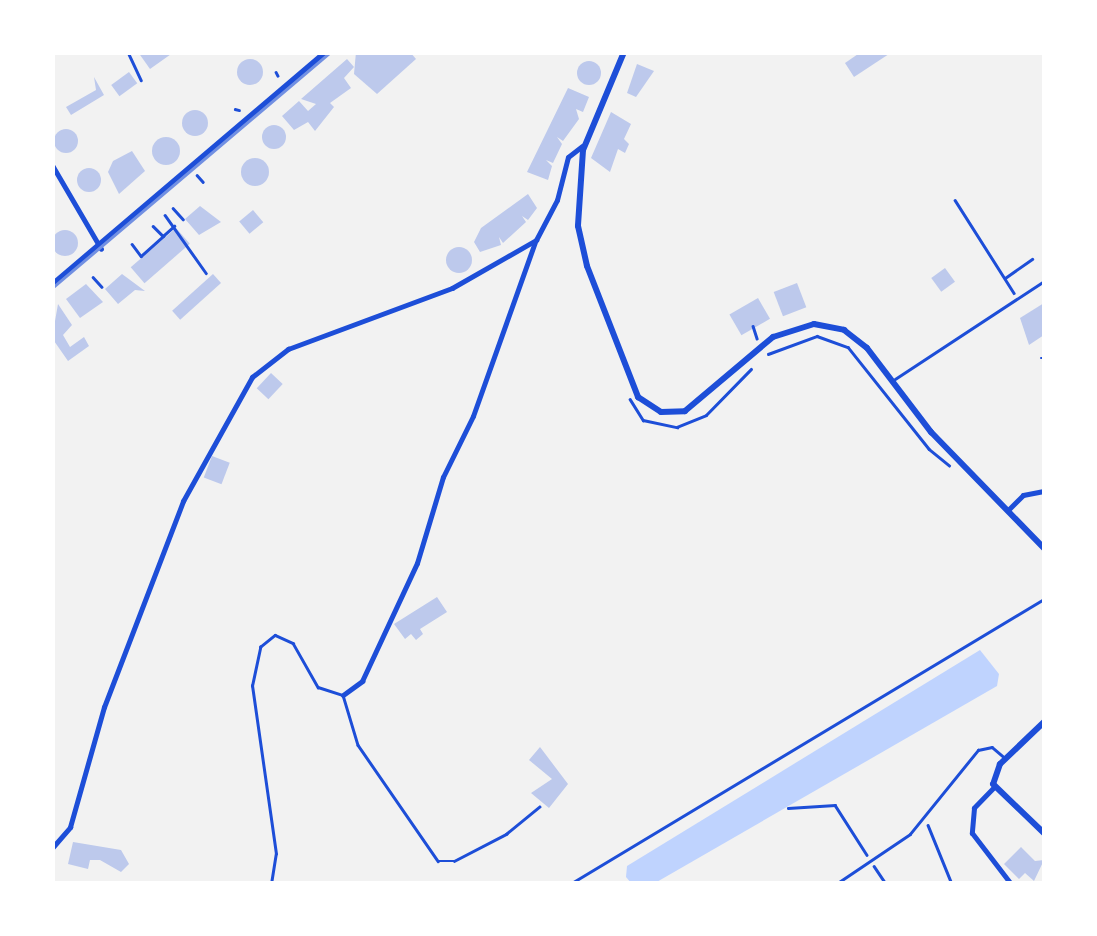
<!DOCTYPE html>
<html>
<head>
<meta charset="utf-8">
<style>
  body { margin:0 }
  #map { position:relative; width:1097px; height:936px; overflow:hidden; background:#f2f2f2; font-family:"Space Grotesk",sans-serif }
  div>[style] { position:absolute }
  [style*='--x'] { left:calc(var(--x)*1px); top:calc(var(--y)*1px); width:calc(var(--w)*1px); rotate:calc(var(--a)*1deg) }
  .water>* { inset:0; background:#bfd3fe }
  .building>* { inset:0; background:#bdc9ec; transform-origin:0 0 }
  .round { border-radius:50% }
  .path>* { height:2.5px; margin:-1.25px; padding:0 1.25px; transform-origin:1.25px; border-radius:1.25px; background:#1d4ed8 }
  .service>* { height:2.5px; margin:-1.25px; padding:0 1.25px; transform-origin:1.25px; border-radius:1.25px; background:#1d4ed8 }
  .minor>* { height:5px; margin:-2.5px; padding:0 2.5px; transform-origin:2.5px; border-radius:2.5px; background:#1d4ed8 }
  .tertiary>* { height:6px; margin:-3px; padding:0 3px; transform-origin:3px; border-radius:3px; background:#1d4ed8 }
  .tram>* { height:2.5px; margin:-1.25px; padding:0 1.25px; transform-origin:1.25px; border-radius:1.25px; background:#7290e2 }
  span { translate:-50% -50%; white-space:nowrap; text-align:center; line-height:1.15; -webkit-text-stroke:8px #fff; paint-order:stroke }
  .frame { position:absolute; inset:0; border:55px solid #fff; pointer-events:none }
</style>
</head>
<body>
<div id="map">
  <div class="water">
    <i style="clip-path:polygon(980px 650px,999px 674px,997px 686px,655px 883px,631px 883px,626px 877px,627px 866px)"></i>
  </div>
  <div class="building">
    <i style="clip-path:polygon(138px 52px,174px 52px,150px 69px)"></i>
    <i style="clip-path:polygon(410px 52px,416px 59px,377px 94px,354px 74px,356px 52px)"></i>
    <i style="clip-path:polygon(861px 52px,892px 52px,854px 77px,845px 63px)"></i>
    <i class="round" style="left:237px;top:59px;width:26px;height:26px"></i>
    <i style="clip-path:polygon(347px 59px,354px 67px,344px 78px,351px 88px,330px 103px,334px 107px,315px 131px,308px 122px,294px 130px,282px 116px,299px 101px,308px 111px,316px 104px,301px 99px)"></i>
    <i class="round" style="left:577px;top:61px;width:24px;height:24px"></i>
    <i style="clip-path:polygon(637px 64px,654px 71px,636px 97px,627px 93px)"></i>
    <i style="left:129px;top:72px;width:14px;height:22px;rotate:54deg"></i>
    <i style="clip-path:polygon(94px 77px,104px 95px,71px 115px,66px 107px,96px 90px)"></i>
    <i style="clip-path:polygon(568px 88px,589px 97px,583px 112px,576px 109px,579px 119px,563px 141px,557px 137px,562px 144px,553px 163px,546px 160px,552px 166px,548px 180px,527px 172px)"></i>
    <i class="round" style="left:182px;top:110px;width:26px;height:26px"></i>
    <i style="clip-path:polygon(611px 112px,631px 124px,624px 139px,629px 144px,625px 153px,618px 149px,610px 172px,591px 158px)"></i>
    <i class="round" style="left:262px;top:125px;width:24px;height:24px"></i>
    <i class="round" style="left:54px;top:129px;width:24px;height:24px"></i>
    <i class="round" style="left:152px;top:137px;width:28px;height:28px"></i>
    <i style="clip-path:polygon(132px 151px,145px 171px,119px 194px,108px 172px,113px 161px)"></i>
    <i class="round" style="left:241px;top:158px;width:28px;height:28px"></i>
    <i class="round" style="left:77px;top:168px;width:24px;height:24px"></i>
    <i style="clip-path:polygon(528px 194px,537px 208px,528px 220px,522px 216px,526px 222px,503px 243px,499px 237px,501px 245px,480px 252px,474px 242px,481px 228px)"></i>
    <i style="clip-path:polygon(200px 206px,221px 222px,199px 235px,185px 219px)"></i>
    <i style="left:253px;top:210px;width:16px;height:18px;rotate:50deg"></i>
    <i style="left:176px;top:228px;width:21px;height:60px;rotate:49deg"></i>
    <i class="round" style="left:52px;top:230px;width:26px;height:26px"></i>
    <i class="round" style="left:446px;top:247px;width:26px;height:26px"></i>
    <i style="left:945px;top:268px;width:17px;height:17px;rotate:54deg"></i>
    <i style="clip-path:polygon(122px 274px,145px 291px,135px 290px,118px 304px,105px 289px)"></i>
    <i style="left:213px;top:274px;width:12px;height:55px;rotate:48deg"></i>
    <i style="left:797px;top:283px;width:26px;height:25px;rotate:69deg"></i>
    <i style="clip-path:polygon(86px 284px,103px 302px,80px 318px,66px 299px)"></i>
    <i style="left:758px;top:298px;width:24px;height:33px;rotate:60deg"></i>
    <i style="clip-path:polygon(1044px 303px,1044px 335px,1029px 345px,1020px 318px)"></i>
    <i style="clip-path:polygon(58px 304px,72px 325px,63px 335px,70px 347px,84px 337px,89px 346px,68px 361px,52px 338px)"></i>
    <i style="left:271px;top:373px;width:16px;height:21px;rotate:43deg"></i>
    <i style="left:212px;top:456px;width:19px;height:23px;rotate:21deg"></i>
    <i style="clip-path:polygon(437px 597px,447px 612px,420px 629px,423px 634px,416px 640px,411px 634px,405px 639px,394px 624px)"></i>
    <i style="clip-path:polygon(540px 747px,568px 784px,549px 808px,531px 793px,552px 779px,529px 760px)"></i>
    <i style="clip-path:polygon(73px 842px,121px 850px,129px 864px,121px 872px,100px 860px,90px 860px,88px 869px,68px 864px)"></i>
    <i style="clip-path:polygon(1021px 847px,1035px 861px,1044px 860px,1034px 881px,1025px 873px,1019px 879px,1004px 864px)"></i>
  </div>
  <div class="path">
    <i style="--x:276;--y:72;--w:4;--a:63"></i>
    <i style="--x:235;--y:109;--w:4;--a:14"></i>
    <i style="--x:197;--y:175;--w:9;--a:49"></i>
    <i style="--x:955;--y:200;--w:110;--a:57.6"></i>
    <i style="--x:173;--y:208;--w:15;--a:48"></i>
    <i style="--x:165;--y:215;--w:71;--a:54.7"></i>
    <i style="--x:153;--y:226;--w:14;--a:45"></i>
    <i style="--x:163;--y:236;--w:15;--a:-42"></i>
    <i style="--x:132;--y:244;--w:15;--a:53"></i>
    <i style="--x:141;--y:256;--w:30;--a:-42"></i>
    <i style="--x:93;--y:277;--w:13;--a:48"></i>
    <i style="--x:1005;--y:278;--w:33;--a:-35"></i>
    <i style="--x:753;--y:326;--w:13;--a:72"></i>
    <i style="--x:768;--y:354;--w:52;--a:-20.2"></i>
    <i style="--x:817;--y:336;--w:33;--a:20"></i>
    <i style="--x:848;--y:347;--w:130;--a:51.5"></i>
    <i style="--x:929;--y:449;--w:26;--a:39"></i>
    <i style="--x:1041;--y:358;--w:3;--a:0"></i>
    <i style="--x:630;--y:399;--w:25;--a:58"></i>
    <i style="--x:643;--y:420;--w:35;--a:12"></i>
    <i style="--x:677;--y:427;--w:31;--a:-22"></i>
    <i style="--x:706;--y:415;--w:64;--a:-45.6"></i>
    <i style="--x:788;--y:808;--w:47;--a:-3.7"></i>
    <i style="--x:835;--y:805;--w:59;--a:57.4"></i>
    <i style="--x:928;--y:825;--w:64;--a:67.9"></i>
    <i style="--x:874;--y:866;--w:22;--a:56"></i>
    <i style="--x:570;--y:884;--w:553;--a:-31.02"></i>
  </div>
  <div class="service">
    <i style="--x:128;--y:52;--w:31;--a:65"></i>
    <i style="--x:895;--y:379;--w:178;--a:-33.3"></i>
    <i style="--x:271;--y:884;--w:30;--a:-81"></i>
    <i style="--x:276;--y:854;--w:170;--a:-98.1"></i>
    <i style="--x:252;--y:686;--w:40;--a:-78"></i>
    <i style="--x:260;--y:647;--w:19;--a:-39"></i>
    <i style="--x:275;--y:635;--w:20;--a:24"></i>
    <i style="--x:293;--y:643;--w:51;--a:60.4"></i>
    <i style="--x:318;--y:687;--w:26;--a:18"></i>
    <i style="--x:343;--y:695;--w:52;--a:73.3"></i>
    <i style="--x:358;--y:745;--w:141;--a:55.4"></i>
    <i style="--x:438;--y:861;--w:16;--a:0"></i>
    <i style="--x:454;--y:861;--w:59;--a:-27.4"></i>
    <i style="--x:506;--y:834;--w:43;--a:-39.3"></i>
    <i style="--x:836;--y:884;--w:89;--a:-34"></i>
    <i style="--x:910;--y:834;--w:108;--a:-51"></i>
    <i style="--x:978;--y:750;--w:14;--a:-12"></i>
    <i style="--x:992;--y:747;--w:16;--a:40"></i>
  </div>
  <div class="minor">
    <i style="--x:52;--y:165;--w:97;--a:59.7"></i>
    <i style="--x:1008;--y:510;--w:21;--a:-45"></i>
    <i style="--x:1023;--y:495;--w:21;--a:-11"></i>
    <i style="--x:343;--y:695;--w:24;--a:-36"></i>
    <i style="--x:362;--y:681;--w:130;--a:-65"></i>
    <i style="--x:417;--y:563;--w:90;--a:-73.2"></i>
    <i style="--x:443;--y:477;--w:68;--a:-63.8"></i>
    <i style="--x:473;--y:416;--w:185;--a:-70.4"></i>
    <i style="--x:994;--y:787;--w:29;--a:134"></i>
    <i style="--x:974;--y:808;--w:25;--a:95"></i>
    <i style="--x:972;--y:833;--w:64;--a:52.6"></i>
    <i style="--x:52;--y:848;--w:28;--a:-49"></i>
    <i style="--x:70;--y:827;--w:125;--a:-74.2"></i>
    <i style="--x:104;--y:707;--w:221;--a:-69"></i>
    <i style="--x:183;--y:501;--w:142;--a:-60.9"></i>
    <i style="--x:252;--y:377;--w:46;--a:-37.9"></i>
    <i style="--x:288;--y:349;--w:175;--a:-20.4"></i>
    <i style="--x:452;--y:288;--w:97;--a:-29.7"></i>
    <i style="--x:536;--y:240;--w:45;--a:-62.3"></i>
    <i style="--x:557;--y:200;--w:44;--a:-75.7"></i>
    <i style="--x:568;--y:157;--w:18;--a:-38"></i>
  </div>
  <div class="tertiary">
    <i style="--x:624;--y:52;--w:106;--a:112.7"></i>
    <i style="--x:583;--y:150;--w:76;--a:93.8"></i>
    <i style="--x:578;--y:226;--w:41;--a:77.3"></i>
    <i style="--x:587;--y:266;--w:141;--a:68.7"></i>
    <i style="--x:638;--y:397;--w:27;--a:33"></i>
    <i style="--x:661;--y:412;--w:24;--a:-2"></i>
    <i style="--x:685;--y:411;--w:115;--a:-40.1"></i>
    <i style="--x:773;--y:337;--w:43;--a:-17.6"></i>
    <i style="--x:814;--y:324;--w:31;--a:11"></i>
    <i style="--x:844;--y:330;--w:29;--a:38"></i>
    <i style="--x:867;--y:348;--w:106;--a:52.7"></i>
    <i style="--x:931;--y:432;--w:162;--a:45.8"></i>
    <i style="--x:52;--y:285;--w:360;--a:-40.4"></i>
    <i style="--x:1044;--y:722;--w:61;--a:136.3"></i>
    <i style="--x:1000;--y:764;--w:21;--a:109"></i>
    <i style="--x:993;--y:784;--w:71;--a:43.9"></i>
  </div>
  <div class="tram">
    <i style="--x:52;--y:288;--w:365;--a:-40.3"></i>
  </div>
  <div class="frame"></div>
</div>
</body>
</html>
